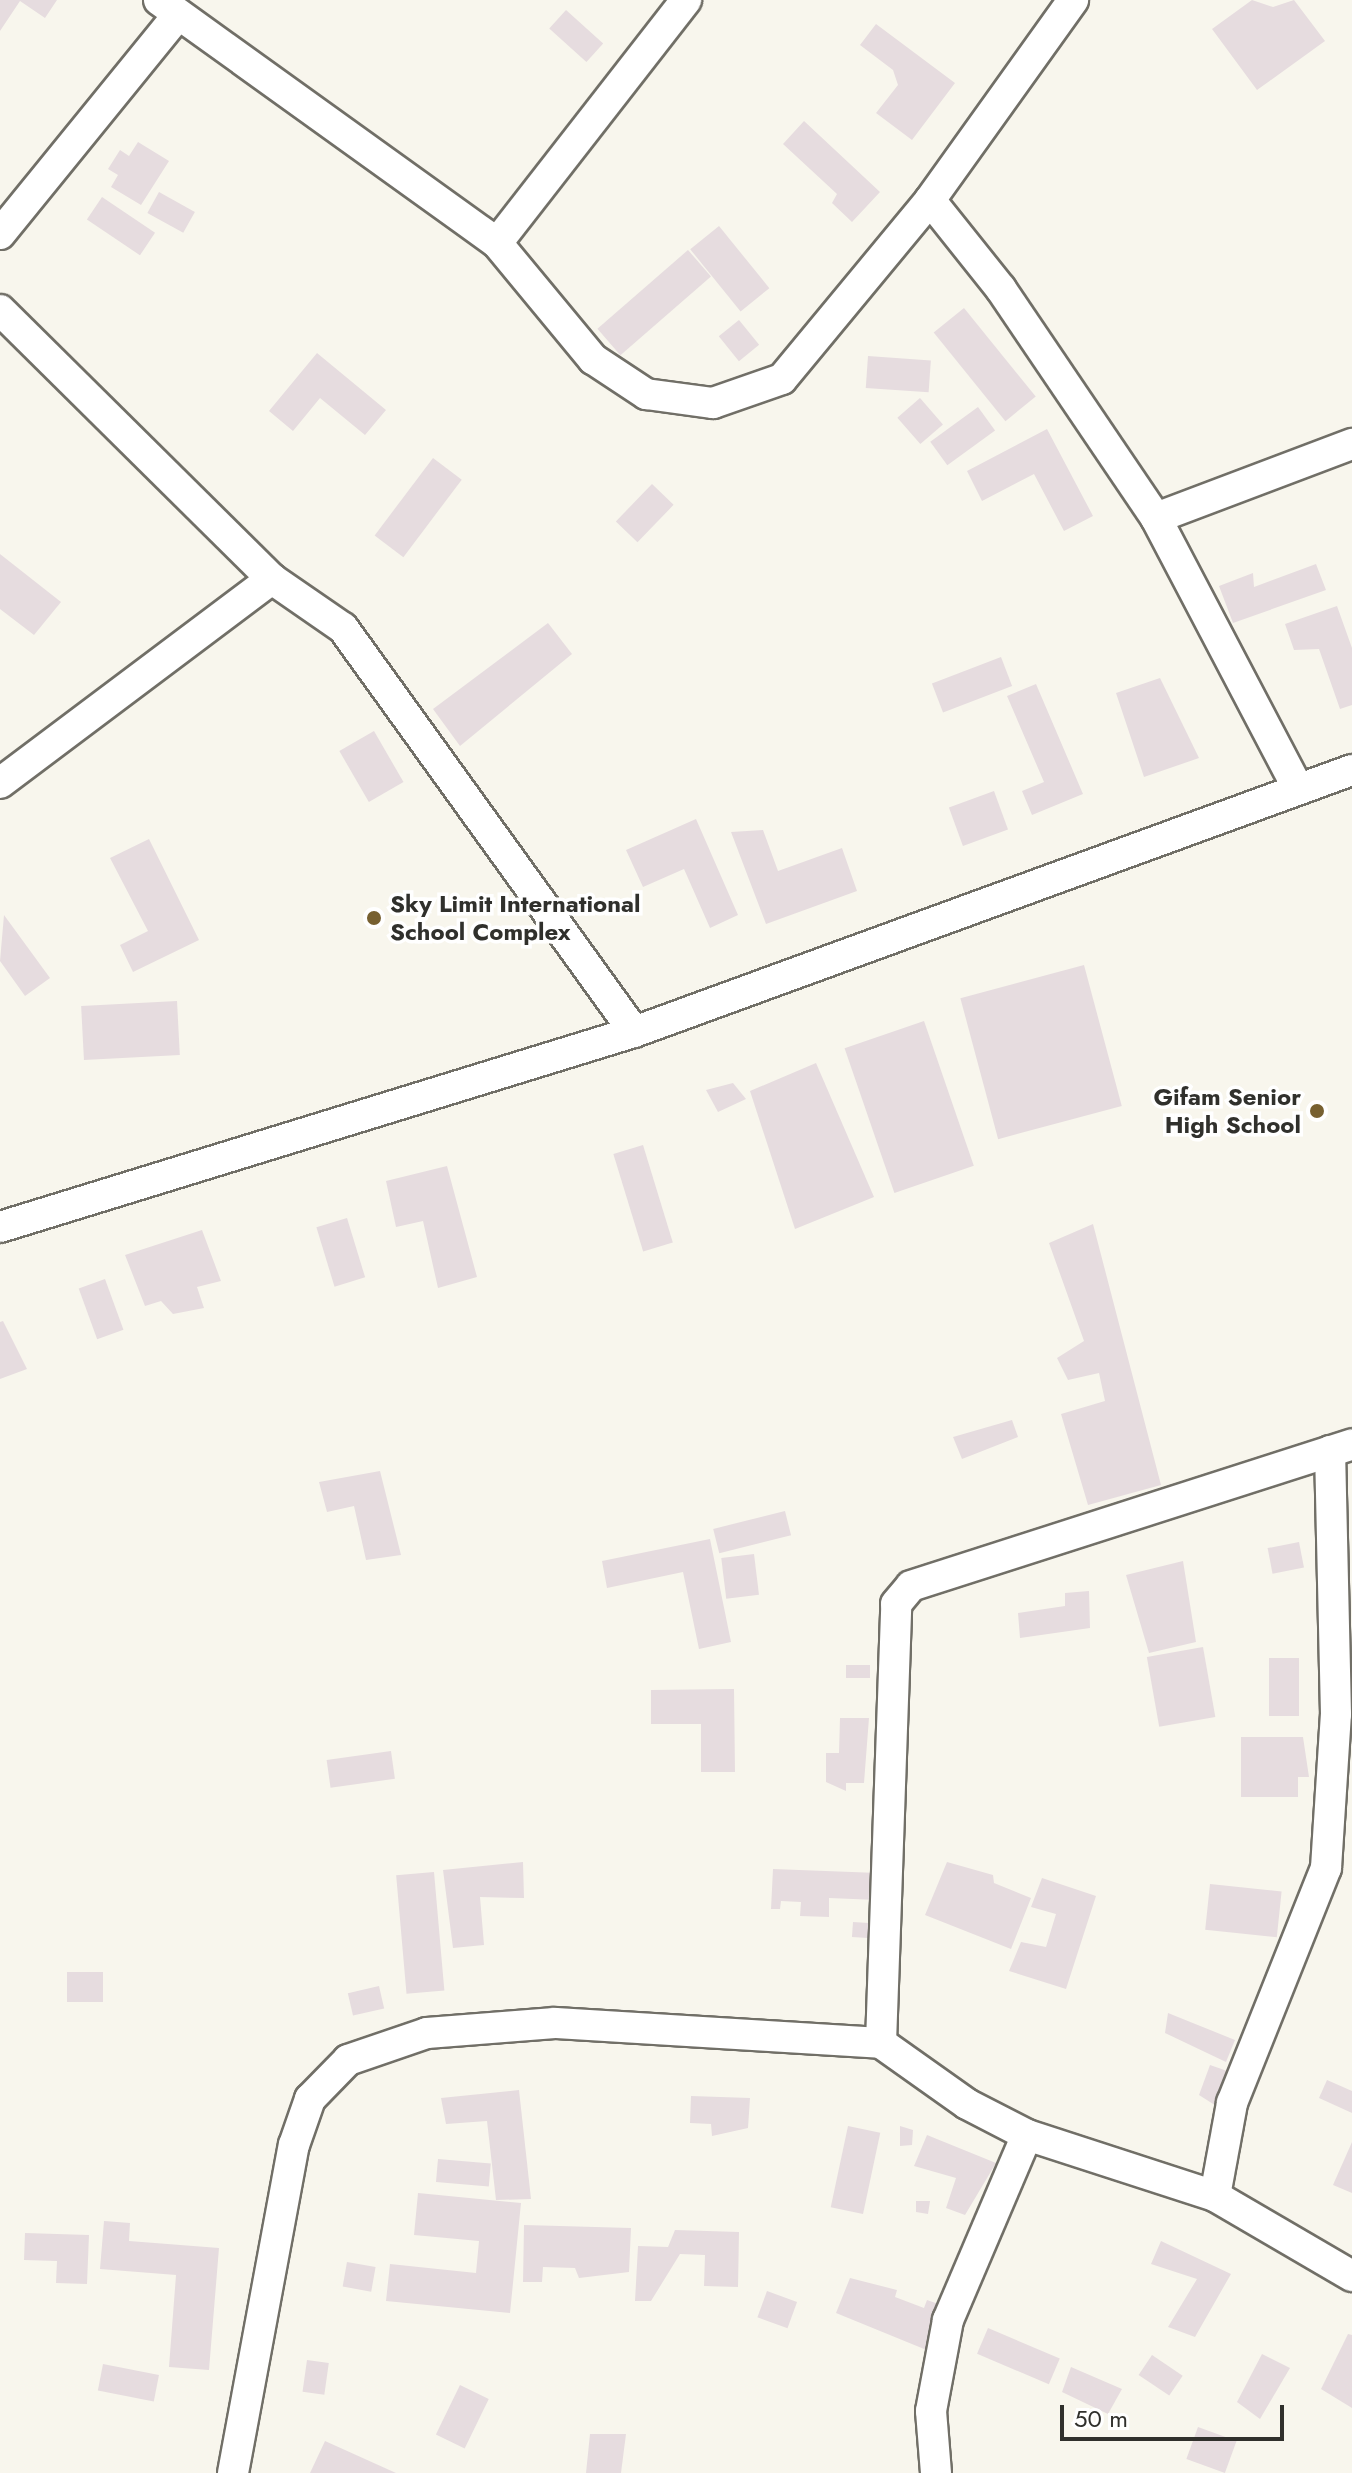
<!DOCTYPE html>
<html>
<head>
<meta charset="utf-8">
<style>
  body { margin:0 }
  #map { position:relative; width:1352px; height:2473px; overflow:hidden; background:#f8f6ed; font-family:Jost,sans-serif }
  div>[style] { position:absolute }
  [style*='--x'] { left:calc(var(--x)*1px); top:calc(var(--y)*1px); width:calc(var(--w)*1px); rotate:calc(var(--a)*1deg) }
  .building>* { inset:0; background:#e6dcdf; transform-origin:0 0 }
  .roads { filter:drop-shadow(2px 0 #716f67) drop-shadow(-2px 0 #716f67) drop-shadow(0 2px #716f67) drop-shadow(0 -2px #716f67) }
  .minor>* { height:30px; margin:-15px; padding:0 15px; transform-origin:15px; border-radius:15px; background:#fff }
  .dots>* { width:22px; height:22px; translate:-50% -50%; box-sizing:border-box; border:4px solid #fff; border-radius:50% }
  span { translate:-50% -50%; white-space:nowrap; text-align:center; line-height:1.15; -webkit-text-stroke:7px #fff; paint-order:stroke }
  .poi-label { font-size:24px; color:#30302c; font-weight:700 }
  .left { translate:0 -50%; text-align:left }
  .right { translate:-100% -50%; text-align:right }
  .scale { position:absolute; left:1060px; top:2405px; width:224px; height:36px; box-sizing:border-box; border:4px solid #30302c; border-top:0; padding-left:10px; font-size:24px; line-height:28px; white-space:nowrap; color:#30302c; -webkit-text-stroke:6px #fff; paint-order:stroke }
</style>
</head>
<body>
<div id="map">
  <div class="building">
    <i style="clip-path:polygon(0 0,57px 0,45px 18px,20px 1px,0 31px)"></i>
    <i style="clip-path:polygon(1252px 0,1273px 7px,1294px 0,1325px 41px,1257px 90px,1212px 29px)"></i>
    <i style="left:566px;top:10px;width:50px;height:25px;rotate:42deg"></i>
    <i style="clip-path:polygon(876px 24px,955px 83px,912px 140px,876px 113px,898px 85px,893px 70px,860px 45px)"></i>
    <i style="clip-path:polygon(804px 121px,880px 192px,852px 222px,832px 203px,837px 194px,783px 144px)"></i>
    <i style="clip-path:polygon(138px 142px,169px 161px,141px 205px,111px 187px,118px 175px,108px 169px,120px 150px,129px 156px)"></i>
    <i style="left:159px;top:192px;width:41px;height:24px;rotate:29deg"></i>
    <i style="left:102px;top:197px;width:64px;height:27px;rotate:34deg"></i>
    <i style="left:719px;top:226px;width:80px;height:37px;rotate:51deg"></i>
    <i style="left:688px;top:250px;width:35px;height:120px;rotate:49deg"></i>
    <i style="left:964px;top:308px;width:114px;height:39px;rotate:51deg"></i>
    <i style="left:739px;top:320px;width:32px;height:26px;rotate:51deg"></i>
    <i style="clip-path:polygon(317px 353px,386px 410px,365px 435px,320px 398px,293px 431px,269px 411px)"></i>
    <i style="left:868px;top:356px;width:63px;height:32px;rotate:4deg"></i>
    <i style="left:920px;top:398px;width:35px;height:30px;rotate:49deg"></i>
    <i style="left:978px;top:407px;width:29px;height:59px;rotate:54deg"></i>
    <i style="clip-path:polygon(1047px 429px,1093px 516px,1064px 531px,1034px 474px,982px 501px,967px 471px)"></i>
    <i style="left:433px;top:458px;width:36px;height:97px;rotate:37deg"></i>
    <i style="left:652px;top:484px;width:30px;height:52px;rotate:44deg"></i>
    <i style="clip-path:polygon(0 554px,61px 602px,34px 635px,0 609px)"></i>
    <i style="clip-path:polygon(1316px 564px,1326px 590px,1233px 623px,1219px 586px,1253px 573px,1254px 587px)"></i>
    <i style="clip-path:polygon(1337px 606px,1352px 648px,1352px 705px,1340px 709px,1319px 649px,1294px 650px,1285px 624px)"></i>
    <i style="clip-path:polygon(548px 623px,572px 654px,460px 746px,433px 709px)"></i>
    <i style="left:1001px;top:657px;width:31px;height:74px;rotate:69deg"></i>
    <i style="clip-path:polygon(1160px 678px,1199px 758px,1144px 777px,1116px 693px)"></i>
    <i style="clip-path:polygon(1036px 684px,1083px 794px,1032px 815px,1022px 791px,1044px 782px,1007px 696px)"></i>
    <i style="left:374px;top:731px;width:59px;height:40px;rotate:60deg"></i>
    <i style="left:994px;top:791px;width:41px;height:48px;rotate:70deg"></i>
    <i style="clip-path:polygon(696px 819px,738px 915px,710px 928px,684px 869px,643px 887px,626px 850px)"></i>
    <i style="clip-path:polygon(763px 830px,778px 871px,842px 848px,857px 891px,766px 924px,731px 832px)"></i>
    <i style="clip-path:polygon(149px 839px,199px 940px,133px 972px,120px 945px,148px 931px,110px 858px)"></i>
    <i style="clip-path:polygon(4px 915px,50px 978px,25px 996px,0 961px)"></i>
    <i style="left:1084px;top:965px;width:146px;height:128px;rotate:75deg"></i>
    <i style="left:177px;top:1001px;width:54px;height:96px;rotate:87deg"></i>
    <i style="left:924px;top:1021px;width:153px;height:84px;rotate:71deg"></i>
    <i style="clip-path:polygon(816px 1063px,874px 1197px,795px 1229px,750px 1091px)"></i>
    <i style="clip-path:polygon(733px 1083px,746px 1099px,718px 1112px,706px 1090px)"></i>
    <i style="left:643px;top:1145px;width:102px;height:31px;rotate:73deg"></i>
    <i style="clip-path:polygon(447px 1166px,477px 1277px,438px 1288px,423px 1221px,396px 1227px,386px 1181px)"></i>
    <i style="left:347px;top:1218px;width:62px;height:32px;rotate:73deg"></i>
    <i style="clip-path:polygon(1093px 1224px,1161px 1485px,1088px 1505px,1061px 1414px,1105px 1401px,1099px 1373px,1068px 1380px,1057px 1358px,1084px 1341px,1049px 1243px)"></i>
    <i style="clip-path:polygon(202px 1230px,221px 1281px,197px 1287px,204px 1308px,173px 1314px,161px 1301px,145px 1306px,125px 1255px)"></i>
    <i style="left:105px;top:1279px;width:54px;height:28px;rotate:70deg"></i>
    <i style="clip-path:polygon(3px 1321px,27px 1369px,0 1379px,0 1322px)"></i>
    <i style="clip-path:polygon(1012px 1420px,1018px 1437px,962px 1459px,953px 1437px)"></i>
    <i style="clip-path:polygon(380px 1471px,401px 1555px,366px 1560px,354px 1506px,327px 1512px,319px 1482px)"></i>
    <i style="left:785px;top:1511px;width:25px;height:74px;rotate:76deg"></i>
    <i style="clip-path:polygon(710px 1539px,731px 1642px,699px 1649px,683px 1572px,607px 1588px,602px 1561px)"></i>
    <i style="left:1299px;top:1542px;width:26px;height:32px;rotate:79deg"></i>
    <i style="left:754px;top:1554px;width:41px;height:33px;rotate:83deg"></i>
    <i style="clip-path:polygon(1183px 1561px,1196px 1642px,1149px 1653px,1126px 1575px)"></i>
    <i style="clip-path:polygon(1089px 1591px,1090px 1628px,1020px 1638px,1018px 1613px,1065px 1606px,1065px 1593px)"></i>
    <i style="left:1203px;top:1647px;width:71px;height:57px;rotate:80deg"></i>
    <i style="left:1269px;top:1658px;width:30px;height:58px"></i>
    <i style="left:846px;top:1665px;width:24px;height:13px"></i>
    <i style="clip-path:polygon(734px 1689px,735px 1772px,701px 1772px,701px 1724px,651px 1724px,651px 1690px)"></i>
    <i style="clip-path:polygon(840px 1718px,869px 1718px,864px 1783px,846px 1783px,846px 1791px,826px 1782px,826px 1753px,839px 1753px)"></i>
    <i style="clip-path:polygon(1241px 1737px,1303px 1737px,1309px 1777px,1298px 1777px,1298px 1797px,1241px 1797px)"></i>
    <i style="left:391px;top:1751px;width:28px;height:65px;rotate:82deg"></i>
    <i style="clip-path:polygon(523px 1862px,524px 1898px,480px 1897px,484px 1945px,453px 1948px,443px 1870px)"></i>
    <i style="clip-path:polygon(947px 1862px,993px 1875px,994px 1883px,1031px 1898px,1011px 1949px,925px 1915px)"></i>
    <i style="clip-path:polygon(773px 1869px,878px 1873px,877px 1900px,829px 1898px,829px 1917px,800px 1916px,801px 1902px,781px 1901px,780px 1909px,771px 1909px)"></i>
    <i style="left:434px;top:1872px;width:119px;height:38px;rotate:85deg"></i>
    <i style="clip-path:polygon(1042px 1878px,1096px 1896px,1066px 1989px,1009px 1971px,1021px 1942px,1046px 1947px,1056px 1914px,1031px 1907px)"></i>
    <i style="left:1210px;top:1884px;width:72px;height:46px;rotate:6deg"></i>
    <i style="left:853px;top:1922px;width:16px;height:15px;rotate:4deg"></i>
    <i style="left:67px;top:1972px;width:36px;height:30px"></i>
    <i style="left:379px;top:1986px;width:23px;height:32px;rotate:77deg"></i>
    <i style="clip-path:polygon(1168px 2013px,1235px 2040px,1226px 2062px,1165px 2033px)"></i>
    <i style="clip-path:polygon(1210px 2065px,1233px 2073px,1221px 2109px,1199px 2095px)"></i>
    <i style="clip-path:polygon(1327px 2080px,1352px 2091px,1352px 2113px,1319px 2098px)"></i>
    <i style="clip-path:polygon(519px 2090px,531px 2199px,496px 2200px,487px 2121px,446px 2124px,441px 2098px)"></i>
    <i style="clip-path:polygon(691px 2096px,750px 2098px,748px 2128px,712px 2136px,711px 2124px,690px 2123px)"></i>
    <i style="left:848px;top:2126px;width:33px;height:83px;rotate:12deg"></i>
    <i style="clip-path:polygon(900px 2126px,913px 2130px,912px 2145px,900px 2146px)"></i>
    <i style="clip-path:polygon(927px 2135px,996px 2163px,965px 2215px,946px 2208px,956px 2178px,914px 2166px)"></i>
    <i style="clip-path:polygon(1352px 2142px,1352px 2193px,1333px 2185px)"></i>
    <i style="left:438px;top:2159px;width:53px;height:23px;rotate:5deg"></i>
    <i style="clip-path:polygon(418px 2193px,521px 2203px,510px 2313px,386px 2301px,390px 2264px,476px 2273px,479px 2241px,414px 2235px)"></i>
    <i style="clip-path:polygon(916px 2201px,930px 2201px,928px 2214px,916px 2212px)"></i>
    <i style="clip-path:polygon(104px 2221px,130px 2223px,129px 2241px,219px 2248px,209px 2370px,169px 2367px,176px 2275px,100px 2269px)"></i>
    <i style="clip-path:polygon(524px 2225px,631px 2228px,629px 2272px,579px 2278px,575px 2268px,543px 2267px,542px 2282px,523px 2282px)"></i>
    <i style="clip-path:polygon(675px 2230px,739px 2232px,738px 2287px,704px 2286px,705px 2255px,680px 2254px,651px 2301px,635px 2301px,638px 2246px,668px 2247px)"></i>
    <i style="clip-path:polygon(25px 2233px,89px 2235px,87px 2284px,56px 2283px,57px 2261px,24px 2260px)"></i>
    <i style="clip-path:polygon(1161px 2241px,1231px 2274px,1195px 2337px,1168px 2327px,1197px 2279px,1151px 2264px)"></i>
    <i style="left:347px;top:2262px;width:29px;height:25px;rotate:10deg"></i>
    <i style="clip-path:polygon(850px 2278px,897px 2290px,895px 2297px,924px 2308px,927px 2300px,947px 2307px,929px 2351px,836px 2313px)"></i>
    <i style="left:767px;top:2291px;width:32px;height:28px;rotate:20deg"></i>
    <i style="left:988px;top:2328px;width:78px;height:28px;rotate:23deg"></i>
    <i style="clip-path:polygon(1348px 2334px,1352px 2335px,1352px 2408px,1321px 2389px)"></i>
    <i style="clip-path:polygon(1262px 2354px,1290px 2368px,1260px 2419px,1237px 2402px)"></i>
    <i style="left:1152px;top:2355px;width:37px;height:24px;rotate:34deg"></i>
    <i style="left:307px;top:2360px;width:22px;height:32px;rotate:8deg"></i>
    <i style="left:103px;top:2364px;width:57px;height:27px;rotate:11deg"></i>
    <i style="clip-path:polygon(1071px 2367px,1122px 2389px,1108px 2414px,1062px 2392px)"></i>
    <i style="left:460px;top:2385px;width:32px;height:55px;rotate:26deg"></i>
    <i style="left:1198px;top:2427px;width:41px;height:34px;rotate:20deg"></i>
    <i style="clip-path:polygon(590px 2434px,626px 2434px,621px 2473px,586px 2473px)"></i>
    <i style="clip-path:polygon(325px 2441px,396px 2473px,310px 2473px)"></i>
  </div>
  <div class="roads">
    <div class="minor">
      <i style="--x:159;--y:0;--w:416;--a:35.7"></i>
      <i style="--x:497;--y:243;--w:151;--a:50.4"></i>
      <i style="--x:593;--y:359;--w:64;--a:33.4"></i>
      <i style="--x:646;--y:394;--w:68;--a:7.7"></i>
      <i style="--x:713;--y:403;--w:73;--a:-19.2"></i>
      <i style="--x:782;--y:379;--w:232;--a:-50.4"></i>
      <i style="--x:930;--y:200;--w:246;--a:-54.4"></i>
      <i style="--x:930;--y:200;--w:114;--a:51.4"></i>
      <i style="--x:1001;--y:289;--w:277;--a:55.9"></i>
      <i style="--x:1156;--y:518;--w:210;--a:-20.7"></i>
      <i style="--x:0;--y:234;--w:282;--a:-50.9"></i>
      <i style="--x:497;--y:243;--w:308;--a:-52.1"></i>
      <i style="--x:0;--y:310;--w:383;--a:44.7"></i>
      <i style="--x:272;--y:579;--w:86;--a:34.6"></i>
      <i style="--x:343;--y:628;--w:498;--a:54.2"></i>
      <i style="--x:1156;--y:518;--w:306;--a:62.3"></i>
      <i style="--x:0;--y:783;--w:340;--a:-36.9"></i>
      <i style="--x:0;--y:1227;--w:663;--a:-17.1"></i>
      <i style="--x:634;--y:1032;--w:764;--a:-20.05"></i>
      <i style="--x:881;--y:2043;--w:439;--a:-88"></i>
      <i style="--x:896;--y:1604;--w:23;--a:-50"></i>
      <i style="--x:911;--y:1586;--w:463;--a:-17.8"></i>
      <i style="--x:1215;--y:2196;--w:95;--a:-79.6"></i>
      <i style="--x:1232;--y:2103;--w:253;--a:-68.2"></i>
      <i style="--x:1326;--y:1868;--w:154;--a:-86.3"></i>
      <i style="--x:1336;--y:1714;--w:263;--a:-91.3"></i>
      <i style="--x:233;--y:2473;--w:334;--a:-79.5"></i>
      <i style="--x:294;--y:2145;--w:49;--a:-70.8"></i>
      <i style="--x:310;--y:2099;--w:54;--a:-45.7"></i>
      <i style="--x:348;--y:2060;--w:83;--a:-18.9"></i>
      <i style="--x:427;--y:2033;--w:128;--a:-4.5"></i>
      <i style="--x:555;--y:2023;--w:327;--a:3.5"></i>
      <i style="--x:881;--y:2043;--w:105;--a:35.3"></i>
      <i style="--x:967;--y:2104;--w:68;--a:27.3"></i>
      <i style="--x:1027;--y:2135;--w:198;--a:18"></i>
      <i style="--x:1215;--y:2196;--w:159;--a:30.3"></i>
      <i style="--x:936;--y:2473;--w:62;--a:-94.6"></i>
      <i style="--x:931;--y:2411;--w:93;--a:-79.4"></i>
      <i style="--x:948;--y:2320;--w:201;--a:-66.9"></i>
    </div>
  </div>
  <div class="dots">
    <i style="left:374px;top:918px;background:#776030"></i>
    <i style="left:1317px;top:1111px;background:#776030"></i>
  </div>
  <div class="poi-label">
    <span class="left" style="left:390px;top:918px">Sky Limit International<br>School Complex</span>
    <span class="right" style="left:1301px;top:1111px">Gifam Senior<br>High School</span>
  </div>
  <div class="scale">50 m</div>
</div>
</body>
</html>
